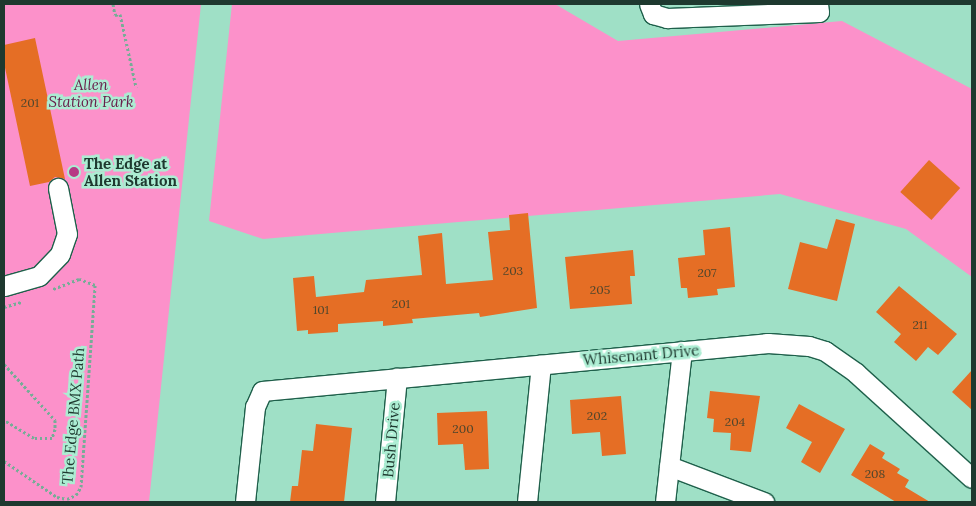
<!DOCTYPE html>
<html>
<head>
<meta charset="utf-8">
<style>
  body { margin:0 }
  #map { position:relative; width:976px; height:506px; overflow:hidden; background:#9fe0c6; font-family:Lora,serif }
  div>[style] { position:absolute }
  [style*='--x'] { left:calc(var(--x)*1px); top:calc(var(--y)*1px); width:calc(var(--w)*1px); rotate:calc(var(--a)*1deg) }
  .green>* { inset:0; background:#fc91ca }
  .building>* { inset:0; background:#e56e25; transform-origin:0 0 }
  .path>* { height:3px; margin-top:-1.5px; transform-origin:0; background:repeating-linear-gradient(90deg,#76ac97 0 2.5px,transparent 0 5px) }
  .roads { filter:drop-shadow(1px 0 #1f604b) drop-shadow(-1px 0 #1f604b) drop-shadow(0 1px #1f604b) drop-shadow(0 -1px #1f604b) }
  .minor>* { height:19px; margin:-9.5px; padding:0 9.5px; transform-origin:9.5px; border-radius:9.5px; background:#fff }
  .dots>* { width:14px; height:14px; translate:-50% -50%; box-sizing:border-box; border:2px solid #acedd3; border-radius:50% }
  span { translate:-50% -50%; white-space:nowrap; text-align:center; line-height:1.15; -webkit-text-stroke:5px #acedd3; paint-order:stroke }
  .number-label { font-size:12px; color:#50462c }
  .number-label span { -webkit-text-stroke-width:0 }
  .park-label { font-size:15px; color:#681d4a; font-style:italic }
  .poi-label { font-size:15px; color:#1e392f; font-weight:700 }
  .left { translate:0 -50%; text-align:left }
  .street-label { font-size:15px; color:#1e392f }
  .frame { position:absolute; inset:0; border:5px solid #1e392f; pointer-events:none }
</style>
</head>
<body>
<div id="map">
  <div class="green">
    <i style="clip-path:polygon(4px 4px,201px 4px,149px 502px,4px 502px)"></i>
    <i style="clip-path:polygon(232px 4px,555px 4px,618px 41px,842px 21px,972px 89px,972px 277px,906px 229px,780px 194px,263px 239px,209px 221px)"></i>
  </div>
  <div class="building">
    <i style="clip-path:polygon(35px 38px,65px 179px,55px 177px,49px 182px,30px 186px,4px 63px,4px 45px)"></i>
    <i style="left:929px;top:160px;width:42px;height:43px;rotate:42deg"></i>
    <i style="clip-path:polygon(528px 213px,537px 308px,480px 317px,479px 313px,412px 319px,413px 323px,383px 326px,383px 321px,338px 324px,338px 332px,308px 334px,308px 330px,297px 331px,293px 278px,314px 276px,316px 297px,364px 292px,366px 280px,422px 275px,418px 236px,442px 233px,446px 284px,493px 280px,488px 232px,510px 230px,509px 215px)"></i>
    <i style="clip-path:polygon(836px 219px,855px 224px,837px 301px,788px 289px,800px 242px,827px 249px)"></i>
    <i style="clip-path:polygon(730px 227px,735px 287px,717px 289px,718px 295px,688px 298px,687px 288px,681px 288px,678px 258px,705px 255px,703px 230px)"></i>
    <i style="clip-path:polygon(633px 250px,635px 276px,630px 276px,632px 304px,570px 309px,565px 257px)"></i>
    <i style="clip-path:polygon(899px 286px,957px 334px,938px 355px,928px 347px,916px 361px,894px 342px,901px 334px,876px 312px)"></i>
    <i style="clip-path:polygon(972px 370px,972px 410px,952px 392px)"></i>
    <i style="clip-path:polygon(710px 391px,760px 396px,751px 452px,730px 450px,731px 433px,713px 432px,714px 419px,707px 418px)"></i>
    <i style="clip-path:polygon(621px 396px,626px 454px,602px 456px,600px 432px,572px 434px,570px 400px)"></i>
    <i style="clip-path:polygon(799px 404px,845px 429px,820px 473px,801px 462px,812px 442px,786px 428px)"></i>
    <i style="clip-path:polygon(487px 411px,489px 469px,465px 470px,463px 444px,438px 445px,437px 413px)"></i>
    <i style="clip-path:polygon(316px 424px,352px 428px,344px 502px,290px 502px,292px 486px,298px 486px,302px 450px,313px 451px)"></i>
    <i style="clip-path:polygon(870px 444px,885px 453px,882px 458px,900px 469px,897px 473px,909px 480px,905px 487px,930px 502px,896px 502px,851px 475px)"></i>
  </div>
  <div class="path">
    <i style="--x:113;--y:4;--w:11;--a:80"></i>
    <i style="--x:115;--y:15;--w:5;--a:-11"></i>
    <i style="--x:120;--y:14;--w:75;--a:77.6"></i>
    <i style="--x:4;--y:307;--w:19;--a:-16"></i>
    <i style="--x:4;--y:364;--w:76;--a:47.7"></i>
    <i style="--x:55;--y:420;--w:9;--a:90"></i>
    <i style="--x:55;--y:429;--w:9;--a:108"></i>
    <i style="--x:52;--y:438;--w:18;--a:180"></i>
    <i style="--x:34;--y:438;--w:35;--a:-149"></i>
    <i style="--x:4;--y:461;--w:64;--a:34.2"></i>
    <i style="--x:57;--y:497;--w:10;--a:11"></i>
    <i style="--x:67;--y:499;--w:10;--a:-24"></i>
    <i style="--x:76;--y:495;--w:9;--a:-58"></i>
    <i style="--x:81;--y:487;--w:202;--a:-86"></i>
    <i style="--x:95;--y:285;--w:17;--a:-159"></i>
    <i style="--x:79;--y:279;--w:28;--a:159"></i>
  </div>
  <div class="roads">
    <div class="minor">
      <i style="--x:649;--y:4;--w:11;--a:68"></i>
      <i style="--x:653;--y:14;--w:15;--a:16"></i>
      <i style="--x:667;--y:18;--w:152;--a:-2.3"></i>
      <i style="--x:819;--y:12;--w:8;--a:-97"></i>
      <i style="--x:4;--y:286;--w:36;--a:-16"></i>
      <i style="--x:39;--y:276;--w:30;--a:-46"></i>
      <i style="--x:60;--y:254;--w:21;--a:-71"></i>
      <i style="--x:67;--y:234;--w:47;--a:-101.1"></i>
      <i style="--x:669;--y:466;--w:102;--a:20.8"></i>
      <i style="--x:245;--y:502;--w:96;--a:-84"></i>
      <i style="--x:255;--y:407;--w:17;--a:-66"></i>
      <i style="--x:262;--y:391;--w:508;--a:-5.42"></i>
      <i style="--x:768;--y:343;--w:41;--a:4.2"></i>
      <i style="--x:809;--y:346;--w:17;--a:17"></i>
      <i style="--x:825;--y:351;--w:38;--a:35"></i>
      <i style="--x:856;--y:373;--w:156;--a:42.2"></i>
      <i style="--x:385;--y:502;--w:125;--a:-84.5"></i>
      <i style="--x:527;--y:502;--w:138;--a:-84.2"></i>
      <i style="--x:665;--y:502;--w:152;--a:-83.6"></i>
    </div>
  </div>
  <div class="dots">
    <i style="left:74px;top:172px;background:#b73884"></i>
  </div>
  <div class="number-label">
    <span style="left:30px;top:103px">201</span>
    <span style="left:513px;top:271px">203</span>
    <span style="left:707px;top:273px">207</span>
    <span style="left:600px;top:290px">205</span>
    <span style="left:401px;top:304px">201</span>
    <span style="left:321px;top:310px">101</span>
    <span style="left:920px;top:325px">211</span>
    <span style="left:597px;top:416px">202</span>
    <span style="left:735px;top:422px">204</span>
    <span style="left:463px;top:429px">200</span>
    <span style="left:875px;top:474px">208</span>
  </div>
  <div class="park-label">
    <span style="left:91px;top:93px">Allen<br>Station Park</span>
  </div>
  <div class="poi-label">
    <span class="left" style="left:84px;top:172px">The Edge at<br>Allen Station</span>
  </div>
  <div class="street-label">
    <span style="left:641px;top:355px;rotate:-5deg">Whisenant Drive</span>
    <span style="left:73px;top:416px;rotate:-85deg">The Edge BMX Path</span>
    <span style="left:391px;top:440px;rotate:-85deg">Bush Drive</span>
  </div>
  <div class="frame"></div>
</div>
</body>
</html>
